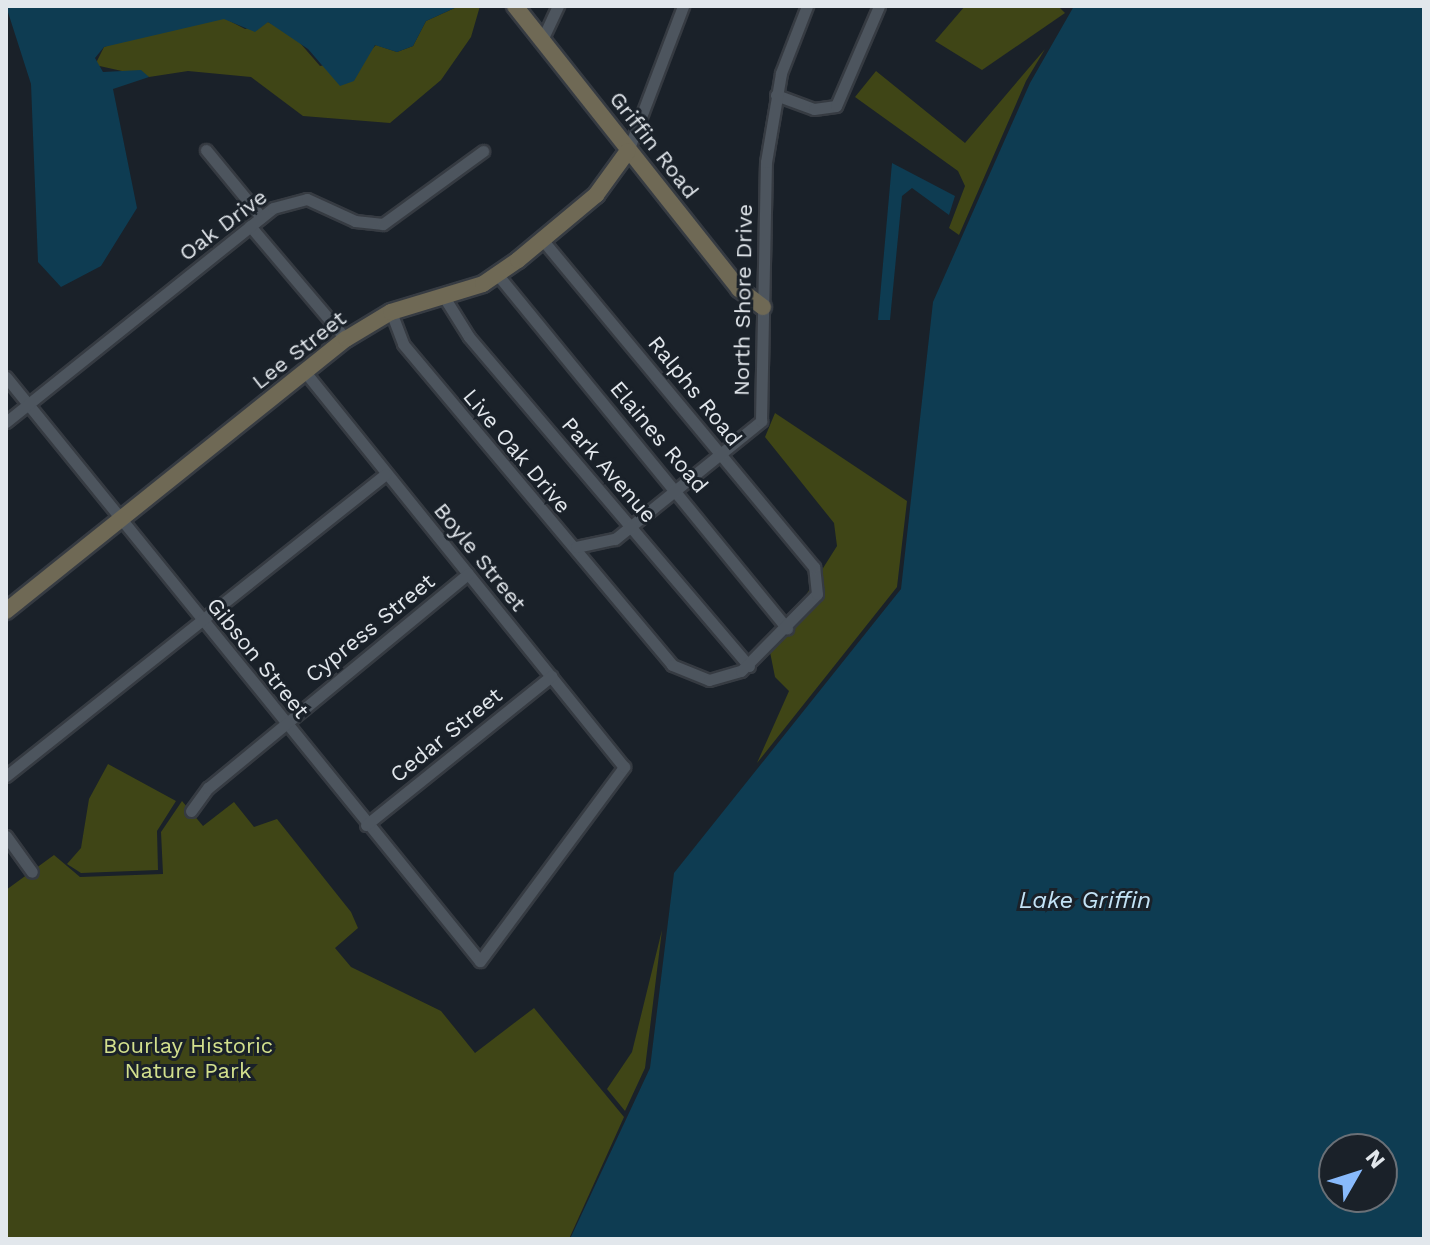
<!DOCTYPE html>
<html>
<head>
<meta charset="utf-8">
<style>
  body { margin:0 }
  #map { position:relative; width:1430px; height:1245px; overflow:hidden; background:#1a2129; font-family:"Work Sans",sans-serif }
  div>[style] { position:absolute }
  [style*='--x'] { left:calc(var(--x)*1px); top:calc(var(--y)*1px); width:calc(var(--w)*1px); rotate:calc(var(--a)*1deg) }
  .green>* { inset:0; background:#3f4516 }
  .water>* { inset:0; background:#0e3c52 }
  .roads { filter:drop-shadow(2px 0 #363b42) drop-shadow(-2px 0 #363b42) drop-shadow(0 2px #363b42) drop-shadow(0 -2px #363b42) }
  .street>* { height:11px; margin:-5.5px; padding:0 5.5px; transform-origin:5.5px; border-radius:5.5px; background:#4d555e }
  .secondary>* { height:16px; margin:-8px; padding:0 8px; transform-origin:8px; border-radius:8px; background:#6f6955 }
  span { translate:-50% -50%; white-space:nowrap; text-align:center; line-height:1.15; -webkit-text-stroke:6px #1a2129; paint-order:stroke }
  .street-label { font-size:22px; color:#e2e7ec }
  .park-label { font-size:22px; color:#d3e08d }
  .water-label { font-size:24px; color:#c3e3f6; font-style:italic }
  .frame { position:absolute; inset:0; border:8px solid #e2e7ec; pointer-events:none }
  .north { position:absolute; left:1318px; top:1133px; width:80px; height:80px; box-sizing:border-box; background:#1a2129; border:2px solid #6a7077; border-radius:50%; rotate:51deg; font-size:22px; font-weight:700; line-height:32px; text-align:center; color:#e2e7ec }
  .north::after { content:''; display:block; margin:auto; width:28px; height:36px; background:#88bafc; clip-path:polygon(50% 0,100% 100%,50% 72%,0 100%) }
</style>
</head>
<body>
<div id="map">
  <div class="green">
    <i style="clip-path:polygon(459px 6px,480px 6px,471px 37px,441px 80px,390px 123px,303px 116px,251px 77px,188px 71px,149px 77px,95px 65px,104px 47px,119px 41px,224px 18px,245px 29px,268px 22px,294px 36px,320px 66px,363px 58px,376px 45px,397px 52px,413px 46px,426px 21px)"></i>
    <i style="clip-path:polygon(965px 6px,1058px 6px,1065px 13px,982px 70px,935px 41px)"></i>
    <i style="clip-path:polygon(1045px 49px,1026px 81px,959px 235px,949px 228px,965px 186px,958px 171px,855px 97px,876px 71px,965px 143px)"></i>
    <i style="clip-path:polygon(775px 413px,907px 501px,897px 587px,757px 763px,789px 691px,775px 677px,770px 652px,837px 546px,834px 523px,765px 437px)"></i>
    <i style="clip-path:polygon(108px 764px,176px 801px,157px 831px,158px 870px,81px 873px,67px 864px,81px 848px,89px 799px)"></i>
    <i style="clip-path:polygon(182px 801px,203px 826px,234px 802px,254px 827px,277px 819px,351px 912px,358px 928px,335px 948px,351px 967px,441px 1011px,475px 1053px,534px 1008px,624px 1117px,569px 1239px,6px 1239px,6px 890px,54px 855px,80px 877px,163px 874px,161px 832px)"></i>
    <i style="clip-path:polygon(662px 930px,645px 1068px,625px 1111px,607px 1089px,632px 1052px)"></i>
  </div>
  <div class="water">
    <i style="clip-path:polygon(6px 6px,459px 6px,426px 21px,413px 46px,397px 52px,375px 45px,354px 81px,340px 86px,308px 49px,268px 22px,255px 32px,224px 19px,104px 47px,95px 58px,103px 72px,141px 70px,149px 77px,113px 89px,137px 208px,101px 266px,61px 287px,38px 262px,31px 84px)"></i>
    <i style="clip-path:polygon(evenodd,1074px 6px,1424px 6px,1424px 1239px,570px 1239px,650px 1068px,674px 873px,901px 589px,933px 302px,1030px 83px,1074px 6px,1334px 1149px,1382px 1149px,1382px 1197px,1334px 1197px,1334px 1149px)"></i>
    <i style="clip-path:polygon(892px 163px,955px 196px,949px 215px,912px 188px,902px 196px,890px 320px,878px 320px)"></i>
  </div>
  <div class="roads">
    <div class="street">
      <i style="--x:542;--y:40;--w:38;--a:-65"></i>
      <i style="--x:776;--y:95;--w:40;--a:20.2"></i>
      <i style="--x:814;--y:109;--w:22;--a:-8"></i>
      <i style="--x:836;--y:106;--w:109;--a:-66.7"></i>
      <i style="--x:206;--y:150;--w:87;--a:50.6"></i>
      <i style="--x:628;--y:151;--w:155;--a:-69.2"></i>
      <i style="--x:250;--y:226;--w:148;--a:49.7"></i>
      <i style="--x:497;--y:274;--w:458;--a:50.7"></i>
      <i style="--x:444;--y:297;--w:47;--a:58"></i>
      <i style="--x:469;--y:337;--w:432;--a:49.6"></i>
      <i style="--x:391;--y:312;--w:34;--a:69"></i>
      <i style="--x:403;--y:344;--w:419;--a:50"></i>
      <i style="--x:672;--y:665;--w:40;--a:22"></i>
      <i style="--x:709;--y:680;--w:33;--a:-16"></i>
      <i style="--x:741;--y:671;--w:108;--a:-45.4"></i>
      <i style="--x:817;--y:594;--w:27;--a:-96"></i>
      <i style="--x:814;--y:567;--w:425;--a:-129.7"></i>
      <i style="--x:6;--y:377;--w:752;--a:50.94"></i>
      <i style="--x:480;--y:961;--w:242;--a:-53.4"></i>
      <i style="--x:624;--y:767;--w:508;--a:-128.92"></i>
      <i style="--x:6;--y:422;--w:342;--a:-38.7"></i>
      <i style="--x:273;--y:208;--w:35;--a:-15"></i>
      <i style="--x:307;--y:199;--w:53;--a:24.6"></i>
      <i style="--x:355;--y:221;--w:28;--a:6"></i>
      <i style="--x:383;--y:224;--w:124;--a:-36.1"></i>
      <i style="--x:576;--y:547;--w:40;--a:-12"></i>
      <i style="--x:615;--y:539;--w:188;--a:-38.9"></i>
      <i style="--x:761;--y:421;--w:259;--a:-88.9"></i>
      <i style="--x:766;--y:162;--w:90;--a:-80.4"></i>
      <i style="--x:781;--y:73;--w:72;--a:-68.8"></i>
      <i style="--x:6;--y:776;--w:485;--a:-38.5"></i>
      <i style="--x:191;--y:811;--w:29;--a:-54"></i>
      <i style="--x:208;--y:788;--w:337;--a:-39.5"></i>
      <i style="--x:366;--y:825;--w:238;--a:-38.8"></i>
      <i style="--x:6;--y:836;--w:44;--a:54.2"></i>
    </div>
    <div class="secondary">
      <i style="--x:515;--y:6;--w:361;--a:51.6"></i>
      <i style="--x:739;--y:289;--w:30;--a:37"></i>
      <i style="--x:6;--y:611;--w:435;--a:-38.7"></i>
      <i style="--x:346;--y:339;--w:52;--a:-31"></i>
      <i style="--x:391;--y:312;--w:96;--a:-16.9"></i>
      <i style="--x:483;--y:284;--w:42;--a:-34.4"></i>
      <i style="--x:518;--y:260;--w:102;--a:-39.8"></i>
      <i style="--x:596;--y:195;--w:54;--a:-54"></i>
    </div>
  </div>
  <div class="street-label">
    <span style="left:654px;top:145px;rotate:52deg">Griffin Road</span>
    <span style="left:223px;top:225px;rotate:-37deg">Oak Drive</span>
    <span style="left:743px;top:300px;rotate:-89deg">North Shore Drive</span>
    <span style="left:299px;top:350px;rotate:-38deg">Lee Street</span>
    <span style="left:695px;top:391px;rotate:51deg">Ralphs Road</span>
    <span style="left:659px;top:437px;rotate:50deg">Elaines Road</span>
    <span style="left:517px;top:451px;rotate:50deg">Live Oak Drive</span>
    <span style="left:609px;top:470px;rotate:49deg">Park Avenue</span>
    <span style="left:480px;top:557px;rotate:51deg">Boyle Street</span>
    <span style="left:370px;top:628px;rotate:-39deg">Cypress Street</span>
    <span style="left:258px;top:658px;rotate:51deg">Gibson Street</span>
    <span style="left:446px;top:735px;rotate:-39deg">Cedar Street</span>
  </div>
  <div class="park-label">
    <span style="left:188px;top:1058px">Bourlay Historic<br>Nature Park</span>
  </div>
  <div class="water-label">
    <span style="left:1085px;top:901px">Lake Griffin</span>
  </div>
  <div class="frame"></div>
  <div class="north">N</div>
</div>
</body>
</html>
